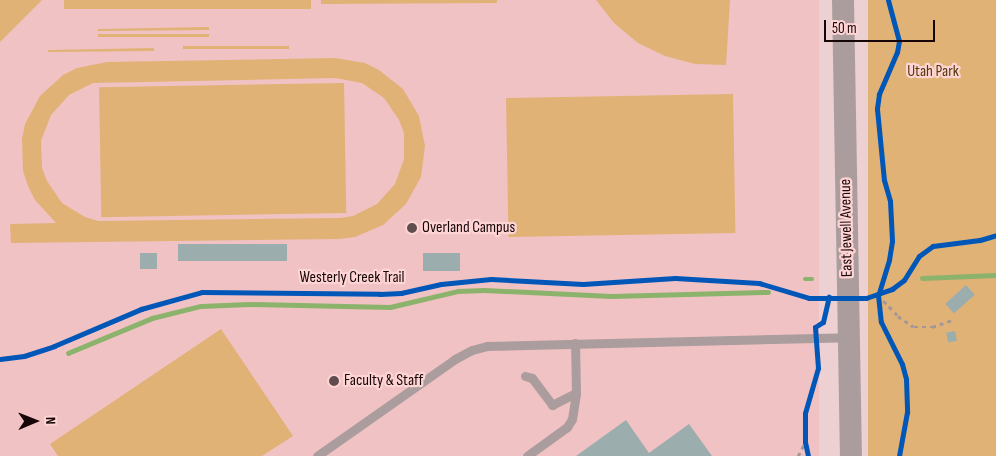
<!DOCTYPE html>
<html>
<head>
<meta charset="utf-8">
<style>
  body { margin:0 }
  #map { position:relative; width:996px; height:456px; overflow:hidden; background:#edd0d1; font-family:"Sofia Sans Condensed",sans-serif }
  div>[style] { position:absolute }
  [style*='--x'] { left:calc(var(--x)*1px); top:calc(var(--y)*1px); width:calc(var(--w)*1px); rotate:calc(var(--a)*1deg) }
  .built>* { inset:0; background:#f1c2c4; transform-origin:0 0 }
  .green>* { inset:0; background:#e0b276; transform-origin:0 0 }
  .stream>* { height:4.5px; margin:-2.25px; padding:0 2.25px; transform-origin:2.25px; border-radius:2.25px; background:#8bb36c }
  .building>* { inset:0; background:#9cadae; transform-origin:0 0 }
  .path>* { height:2.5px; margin-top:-1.25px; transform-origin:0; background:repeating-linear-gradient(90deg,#a59797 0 4px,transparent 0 8px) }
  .service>* { height:9px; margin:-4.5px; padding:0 4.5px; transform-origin:4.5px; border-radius:4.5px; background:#ab9d9d }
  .tertiary>* { height:22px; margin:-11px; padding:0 11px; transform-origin:11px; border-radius:11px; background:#ab9d9d }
  .cycleway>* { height:5px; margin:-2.5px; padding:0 2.5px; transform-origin:2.5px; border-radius:2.5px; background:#0057b8 }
  .dots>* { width:14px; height:14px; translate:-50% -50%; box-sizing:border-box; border:2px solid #ffd4d5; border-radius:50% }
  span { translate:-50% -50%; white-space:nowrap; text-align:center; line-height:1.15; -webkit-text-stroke:4.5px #ffd4d5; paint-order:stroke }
  .park-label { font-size:16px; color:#543805 }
  .poi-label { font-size:16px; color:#160607 }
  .left { translate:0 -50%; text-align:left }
  .street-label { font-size:16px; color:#160607 }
  .north { position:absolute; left:10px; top:396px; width:50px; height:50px; -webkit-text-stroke:4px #ffd4d5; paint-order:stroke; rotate:89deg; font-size:14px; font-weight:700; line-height:20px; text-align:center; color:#160607 }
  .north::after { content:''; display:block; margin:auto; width:18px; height:22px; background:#160607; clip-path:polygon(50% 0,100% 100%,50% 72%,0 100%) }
  .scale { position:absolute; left:824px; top:20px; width:111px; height:22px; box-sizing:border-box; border:2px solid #160607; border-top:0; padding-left:6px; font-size:15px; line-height:18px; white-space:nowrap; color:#160607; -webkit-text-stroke:4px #ffd4d5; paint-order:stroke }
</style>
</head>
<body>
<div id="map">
  <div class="built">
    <i style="left:0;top:0;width:819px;height:456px"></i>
  </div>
  <div class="green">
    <i style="clip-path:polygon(0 0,42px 0,0 42px)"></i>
    <i style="left:64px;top:0;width:247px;height:9px"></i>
    <i style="clip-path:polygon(321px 0,497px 0,497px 3px,321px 4px)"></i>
    <i style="clip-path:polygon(596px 0,730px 0,726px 65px,695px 64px,665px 56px,638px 43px,614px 23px)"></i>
    <i style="left:868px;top:0;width:128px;height:456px"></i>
    <i style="clip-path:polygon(209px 27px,209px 30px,98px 31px,98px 29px)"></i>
    <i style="left:209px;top:34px;width:3px;height:111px;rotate:90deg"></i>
    <i style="left:289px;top:46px;width:3px;height:106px;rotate:90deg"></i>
    <i style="clip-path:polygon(154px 48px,154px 51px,48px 52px,48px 50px)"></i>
    <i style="clip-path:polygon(evenodd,335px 58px,365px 63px,379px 70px,403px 89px,419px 116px,425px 146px,421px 177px,406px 204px,383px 225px,355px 237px,339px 239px,11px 243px,10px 224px,56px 223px,35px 200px,28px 186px,23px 171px,22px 139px,25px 124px,40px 96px,63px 75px,77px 68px,107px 62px,335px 58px,335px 78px,362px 83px,384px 98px,399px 120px,404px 133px,404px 159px,395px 184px,377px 204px,353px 216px,340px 218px,98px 221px,85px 217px,62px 203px,47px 181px,42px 168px,41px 141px,51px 115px,69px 95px,93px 83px,335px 78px)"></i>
    <i style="left:344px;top:83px;width:130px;height:245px;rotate:89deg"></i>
    <i style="left:733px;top:94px;width:139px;height:227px;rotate:89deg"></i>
    <i style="clip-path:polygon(221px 329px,293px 436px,262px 456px,58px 456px,50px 444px)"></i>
  </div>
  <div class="stream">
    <i style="--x:922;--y:278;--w:74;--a:-2.3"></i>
    <i style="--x:805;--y:279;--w:7;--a:0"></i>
    <i style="--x:68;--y:353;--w:91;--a:-22.6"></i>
    <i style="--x:152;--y:318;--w:50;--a:-13.8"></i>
    <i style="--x:201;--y:306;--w:48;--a:-2.4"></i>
    <i style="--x:249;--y:304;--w:141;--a:1.2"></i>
    <i style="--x:390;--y:307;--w:70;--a:-13.2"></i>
    <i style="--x:458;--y:291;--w:26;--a:-2"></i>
    <i style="--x:484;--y:290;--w:127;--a:2.7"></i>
    <i style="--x:611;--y:296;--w:157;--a:-1.5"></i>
  </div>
  <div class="building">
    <i style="left:287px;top:244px;width:17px;height:109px;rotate:90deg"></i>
    <i style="left:157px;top:253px;width:16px;height:17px;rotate:90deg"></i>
    <i style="left:460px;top:253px;width:18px;height:37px;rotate:90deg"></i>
    <i style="left:966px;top:285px;width:13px;height:28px;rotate:48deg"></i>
    <i style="left:955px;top:331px;width:10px;height:9px;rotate:79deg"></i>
    <i style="clip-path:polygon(626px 420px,649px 453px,689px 424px,712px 456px,576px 456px)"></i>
  </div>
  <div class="path">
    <i style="--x:878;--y:295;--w:29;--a:46"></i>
    <i style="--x:898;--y:316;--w:19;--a:35"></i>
    <i style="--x:914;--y:327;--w:18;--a:0"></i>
    <i style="--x:932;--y:327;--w:21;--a:-19"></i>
    <i style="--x:798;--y:456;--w:16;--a:-63"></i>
  </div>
  <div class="service">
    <i style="--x:525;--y:376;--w:7;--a:16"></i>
    <i style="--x:532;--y:378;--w:34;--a:53"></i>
    <i style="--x:552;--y:405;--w:27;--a:-27"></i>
    <i style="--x:317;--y:456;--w:169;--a:-35.1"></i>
    <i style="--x:455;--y:359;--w:19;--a:-28"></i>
    <i style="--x:472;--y:350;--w:16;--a:-15"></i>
    <i style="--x:487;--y:346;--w:362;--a:-1.4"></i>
    <i style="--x:527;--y:456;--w:49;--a:-35.9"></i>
    <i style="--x:567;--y:427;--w:9;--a:-58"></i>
    <i style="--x:572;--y:419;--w:26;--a:-81"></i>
    <i style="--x:576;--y:393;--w:50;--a:-91.1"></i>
  </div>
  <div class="tertiary">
    <i style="--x:843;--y:0;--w:456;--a:89"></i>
  </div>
  <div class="cycleway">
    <i style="--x:888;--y:0;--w:42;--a:75"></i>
    <i style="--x:899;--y:41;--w:11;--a:100"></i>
    <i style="--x:897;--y:52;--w:46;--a:113.2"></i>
    <i style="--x:879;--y:94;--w:15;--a:98"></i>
    <i style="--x:877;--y:109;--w:71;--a:84.4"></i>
    <i style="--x:884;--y:180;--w:22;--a:74"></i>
    <i style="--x:890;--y:201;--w:40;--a:87.1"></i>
    <i style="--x:892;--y:241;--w:19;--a:99"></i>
    <i style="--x:889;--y:260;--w:37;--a:107"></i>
    <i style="--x:878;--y:295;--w:27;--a:84"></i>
    <i style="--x:881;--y:322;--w:47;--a:63.4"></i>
    <i style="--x:902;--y:364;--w:16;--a:75"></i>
    <i style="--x:906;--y:379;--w:33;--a:88"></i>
    <i style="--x:907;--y:412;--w:45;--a:100.3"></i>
    <i style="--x:0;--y:359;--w:24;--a:-7"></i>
    <i style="--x:24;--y:356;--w:32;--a:-18"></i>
    <i style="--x:54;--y:346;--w:95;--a:-23"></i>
    <i style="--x:141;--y:309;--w:63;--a:-15.6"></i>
    <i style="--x:202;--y:292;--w:178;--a:0.6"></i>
    <i style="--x:380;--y:294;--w:21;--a:-3"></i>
    <i style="--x:401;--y:293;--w:41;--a:-12.7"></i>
    <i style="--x:441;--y:284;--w:50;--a:-5.7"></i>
    <i style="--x:491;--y:279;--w:92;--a:3.1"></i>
    <i style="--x:583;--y:284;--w:92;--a:-3.7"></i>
    <i style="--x:675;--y:278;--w:84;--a:3.4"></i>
    <i style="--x:759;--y:283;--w:52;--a:16.7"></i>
    <i style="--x:809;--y:298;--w:57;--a:0"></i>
    <i style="--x:866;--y:298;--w:28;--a:-19"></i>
    <i style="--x:892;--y:289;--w:15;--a:-37"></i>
    <i style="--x:904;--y:280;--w:28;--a:-58"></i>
    <i style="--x:919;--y:256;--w:17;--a:-36"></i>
    <i style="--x:933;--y:246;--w:47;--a:-7.3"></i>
    <i style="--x:980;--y:240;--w:17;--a:-17"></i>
    <i style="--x:808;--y:456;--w:14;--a:-102"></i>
    <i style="--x:805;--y:442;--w:29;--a:-90"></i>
    <i style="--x:805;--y:413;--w:47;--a:-73.9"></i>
    <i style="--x:818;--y:368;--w:41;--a:-94.2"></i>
    <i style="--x:815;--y:327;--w:9;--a:-32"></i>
    <i style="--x:823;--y:322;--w:26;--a:-77"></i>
  </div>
  <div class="dots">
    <i style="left:412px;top:228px;background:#614d4e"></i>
    <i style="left:334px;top:381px;background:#614d4e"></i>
  </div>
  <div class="park-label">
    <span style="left:933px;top:72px">Utah Park</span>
  </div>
  <div class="poi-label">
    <span class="left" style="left:422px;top:228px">Overland Campus</span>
    <span class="left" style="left:344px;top:381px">Faculty &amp; Staff</span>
  </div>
  <div class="street-label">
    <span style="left:847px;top:228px;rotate:-91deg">East Jewell Avenue</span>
    <span style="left:352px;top:278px">Westerly Creek Trail</span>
  </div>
  <div class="north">N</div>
  <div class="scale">50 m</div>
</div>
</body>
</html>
